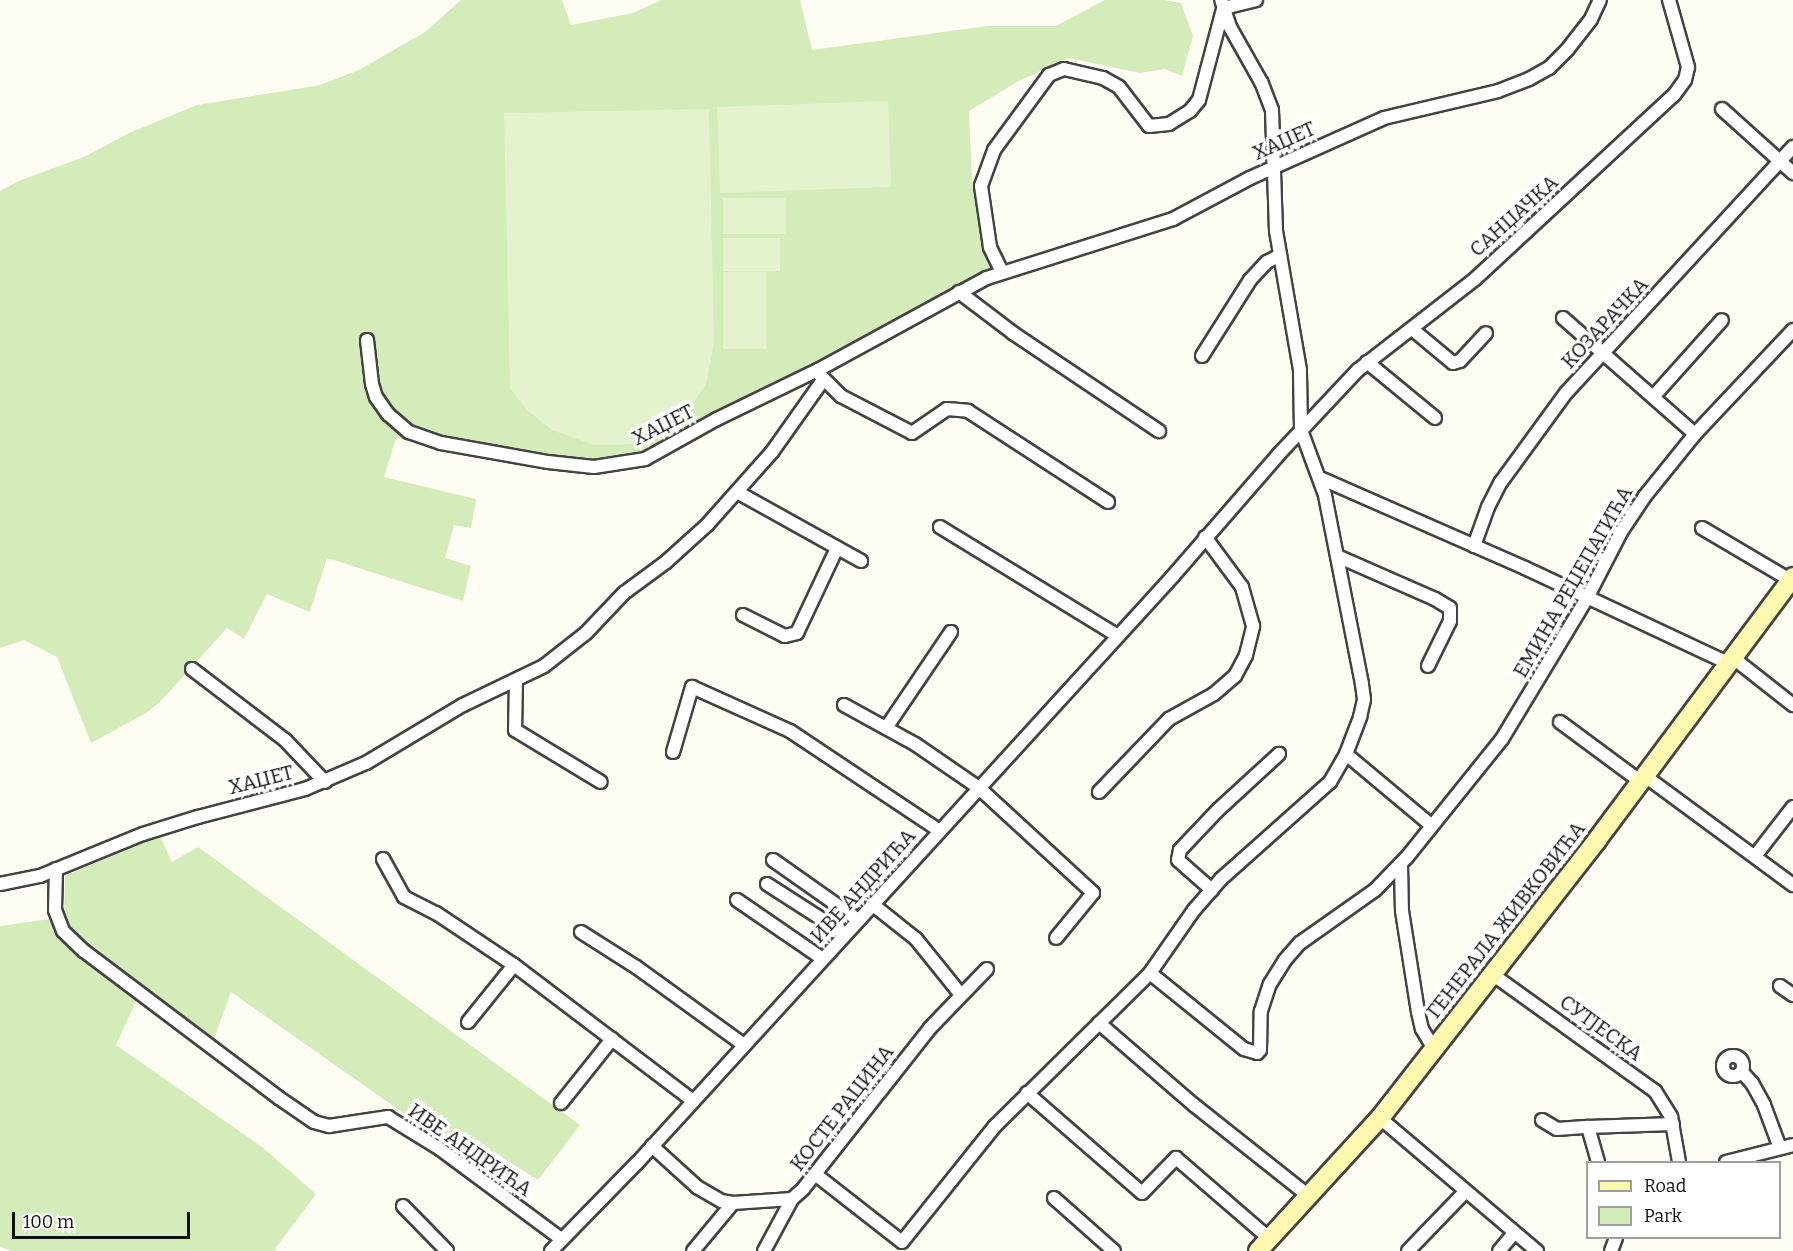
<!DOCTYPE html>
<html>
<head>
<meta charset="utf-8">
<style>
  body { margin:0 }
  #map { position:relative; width:1793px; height:1251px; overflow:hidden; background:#fffdf3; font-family:Bitter,serif }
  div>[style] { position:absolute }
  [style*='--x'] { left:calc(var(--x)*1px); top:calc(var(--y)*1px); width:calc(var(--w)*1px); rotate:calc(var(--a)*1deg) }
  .green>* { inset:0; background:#d3ecba }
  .pitch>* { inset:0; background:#e4f3cd; transform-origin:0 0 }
  .roads { filter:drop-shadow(2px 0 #434343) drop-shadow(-2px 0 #434343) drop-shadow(0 2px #434343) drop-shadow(0 -2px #434343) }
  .street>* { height:12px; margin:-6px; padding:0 6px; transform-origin:6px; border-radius:6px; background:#fff }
  .street>.ring { margin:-6px; padding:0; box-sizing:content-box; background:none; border:12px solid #fff; border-radius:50% }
  .secondary>* { height:18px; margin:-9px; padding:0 9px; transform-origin:9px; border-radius:9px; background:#fff8ae }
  span { translate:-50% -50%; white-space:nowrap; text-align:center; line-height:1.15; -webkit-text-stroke:6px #fff; paint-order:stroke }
  .street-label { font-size:20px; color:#101010 }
  .legend { position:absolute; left:1586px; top:1161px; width:195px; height:78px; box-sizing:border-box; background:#fff; border:2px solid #9f9f9f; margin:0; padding:8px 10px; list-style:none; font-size:18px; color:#101010 }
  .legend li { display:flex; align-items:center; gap:12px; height:30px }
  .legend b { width:30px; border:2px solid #9f9f9f }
  .scale { position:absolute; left:12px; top:1212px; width:178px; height:27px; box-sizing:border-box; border:3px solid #101010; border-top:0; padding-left:8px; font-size:18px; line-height:21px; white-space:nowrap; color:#101010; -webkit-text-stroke:4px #fff; paint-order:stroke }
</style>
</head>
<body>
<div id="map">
  <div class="green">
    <i style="clip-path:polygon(461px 0,562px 0,571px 25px,633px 13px,661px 0,800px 0,812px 50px,987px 26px,1056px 26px,1105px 0,1164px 0,1181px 3px,1193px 36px,1182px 76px,1165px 69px,1140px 73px,1069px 58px,1017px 82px,969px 111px,972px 178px,989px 269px,959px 292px,818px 370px,619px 465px,548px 462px,396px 438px,384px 477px,476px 499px,471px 528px,454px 525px,445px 558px,471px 566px,463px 601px,327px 558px,310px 612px,267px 594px,244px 639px,227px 628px,160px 702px,146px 713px,91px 743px,57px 657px,24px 640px,0 648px,0 191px,19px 181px,86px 156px,129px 133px,197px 105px,320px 85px,359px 70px,425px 32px)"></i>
    <i style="clip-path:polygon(160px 836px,172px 862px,198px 847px,580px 1125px,538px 1180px,494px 1152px,479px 1166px,231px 992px,213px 1041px,143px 986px,116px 1045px,262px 1147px,316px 1194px,275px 1249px,277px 1251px,12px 1251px,0 1247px,0 926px,64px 917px,65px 876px)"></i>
  </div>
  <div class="pitch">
    <i style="left:888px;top:101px;width:86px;height:171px;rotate:88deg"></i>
    <i style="clip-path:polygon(709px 109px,714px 344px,706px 384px,683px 418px,661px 434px,635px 444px,594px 445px,552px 430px,527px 410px,510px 388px,504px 113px)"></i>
    <i style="left:723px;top:198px;width:63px;height:36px"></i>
    <i style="left:723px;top:238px;width:57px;height:33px"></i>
    <i style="left:723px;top:272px;width:43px;height:77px"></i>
  </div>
  <div class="roads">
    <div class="street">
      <i style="--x:1224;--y:8;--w:33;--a:-14"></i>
      <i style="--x:1722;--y:109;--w:96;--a:42"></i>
      <i style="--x:1002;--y:272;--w:28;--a:-116"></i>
      <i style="--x:990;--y:247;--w:62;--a:-98.4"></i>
      <i style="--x:981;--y:186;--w:38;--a:-70"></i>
      <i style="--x:994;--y:150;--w:93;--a:-53.7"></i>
      <i style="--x:1049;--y:75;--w:16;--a:-22"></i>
      <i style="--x:1064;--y:69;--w:40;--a:13"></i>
      <i style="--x:1103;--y:78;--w:18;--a:29"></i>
      <i style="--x:1119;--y:87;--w:49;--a:52.4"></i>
      <i style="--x:1149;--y:126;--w:20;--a:-6"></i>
      <i style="--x:1169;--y:124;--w:25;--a:-32"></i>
      <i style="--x:1190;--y:111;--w:14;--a:-51"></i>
      <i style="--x:1199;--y:100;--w:94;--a:-75.2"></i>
      <i style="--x:959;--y:292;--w:68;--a:37.2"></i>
      <i style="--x:1013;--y:333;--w:176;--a:33.9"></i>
      <i style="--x:1563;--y:318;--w:176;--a:41.3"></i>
      <i style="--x:1412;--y:329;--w:53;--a:39.7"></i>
      <i style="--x:1453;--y:363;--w:7;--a:-16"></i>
      <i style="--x:1460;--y:361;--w:38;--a:-47"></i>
      <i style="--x:367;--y:340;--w:44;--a:83.5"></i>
      <i style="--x:372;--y:384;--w:14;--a:73"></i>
      <i style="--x:376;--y:397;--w:21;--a:55"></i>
      <i style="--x:388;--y:414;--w:28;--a:41"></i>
      <i style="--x:409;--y:432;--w:34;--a:19"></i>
      <i style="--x:441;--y:443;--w:109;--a:10.1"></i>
      <i style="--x:548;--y:462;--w:46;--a:6.2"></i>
      <i style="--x:594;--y:467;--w:52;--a:-8.9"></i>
      <i style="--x:645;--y:459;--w:82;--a:-29.1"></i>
      <i style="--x:717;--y:419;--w:112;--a:-25.9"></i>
      <i style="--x:818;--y:370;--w:192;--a:-28.6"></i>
      <i style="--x:987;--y:278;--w:195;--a:-17.6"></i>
      <i style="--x:1173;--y:219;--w:87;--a:-28"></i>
      <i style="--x:1250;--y:178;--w:147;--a:-24.1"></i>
      <i style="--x:1384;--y:118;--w:117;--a:-13.3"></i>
      <i style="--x:1498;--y:91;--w:33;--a:-21"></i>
      <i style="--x:1529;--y:79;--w:23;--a:-29"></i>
      <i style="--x:1549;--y:68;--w:25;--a:-45"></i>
      <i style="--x:1567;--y:50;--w:39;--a:-52"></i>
      <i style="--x:1591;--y:19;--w:21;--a:-65"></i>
      <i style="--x:1202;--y:356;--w:90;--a:-57.7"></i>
      <i style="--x:1250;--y:280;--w:25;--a:-47"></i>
      <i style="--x:1267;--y:262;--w:15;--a:-28"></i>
      <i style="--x:1367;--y:362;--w:88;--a:39.5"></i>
      <i style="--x:820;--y:375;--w:30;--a:45"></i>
      <i style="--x:841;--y:396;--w:80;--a:27.5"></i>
      <i style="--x:912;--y:433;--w:42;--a:-34.4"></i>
      <i style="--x:947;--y:409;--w:21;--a:5"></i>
      <i style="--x:968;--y:411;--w:167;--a:33"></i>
      <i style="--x:1653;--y:397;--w:103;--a:-48.1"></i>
      <i style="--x:1320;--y:478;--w:224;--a:23.7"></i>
      <i style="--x:1525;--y:568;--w:224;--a:25.1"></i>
      <i style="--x:737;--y:492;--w:142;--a:29.1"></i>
      <i style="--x:940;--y:527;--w:209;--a:31.5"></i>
      <i style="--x:1702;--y:528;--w:102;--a:30.6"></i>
      <i style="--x:1474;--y:546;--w:41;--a:-70.3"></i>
      <i style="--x:1488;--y:507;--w:28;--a:-63"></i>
      <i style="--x:1501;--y:482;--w:110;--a:-53.9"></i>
      <i style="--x:1566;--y:393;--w:335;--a:-47.3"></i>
      <i style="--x:1337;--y:556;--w:107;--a:23.7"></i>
      <i style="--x:1435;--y:599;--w:17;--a:31"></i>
      <i style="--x:1450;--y:608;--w:13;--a:90"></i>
      <i style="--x:1450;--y:621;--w:50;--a:116.1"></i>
      <i style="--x:743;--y:615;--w:47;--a:26.6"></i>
      <i style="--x:785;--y:636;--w:12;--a:-14"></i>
      <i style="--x:797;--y:633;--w:94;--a:-64.8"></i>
      <i style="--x:1732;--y:657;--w:78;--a:38.2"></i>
      <i style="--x:192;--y:669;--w:117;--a:37.4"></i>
      <i style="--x:285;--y:740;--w:58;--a:46.4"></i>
      <i style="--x:516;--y:680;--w:50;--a:91.1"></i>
      <i style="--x:515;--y:730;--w:100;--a:31.2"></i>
      <i style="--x:844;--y:705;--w:81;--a:28.8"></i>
      <i style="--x:915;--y:744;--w:78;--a:34.5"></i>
      <i style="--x:979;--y:788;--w:155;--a:42.6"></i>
      <i style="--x:1093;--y:893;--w:58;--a:129.4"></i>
      <i style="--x:1560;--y:722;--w:101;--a:36.5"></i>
      <i style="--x:886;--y:728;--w:116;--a:-55.9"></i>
      <i style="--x:673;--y:752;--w:68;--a:-73.7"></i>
      <i style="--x:692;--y:687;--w:107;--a:24.2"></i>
      <i style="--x:790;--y:731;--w:180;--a:33.7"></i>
      <i style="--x:1346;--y:754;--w:112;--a:39.9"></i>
      <i style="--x:1645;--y:776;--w:184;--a:36.4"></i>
      <i style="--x:1099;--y:792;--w:101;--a:-46.2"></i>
      <i style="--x:1169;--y:719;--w:51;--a:-29.1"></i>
      <i style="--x:1214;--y:694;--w:28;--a:-41"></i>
      <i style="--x:1235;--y:676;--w:24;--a:-62"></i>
      <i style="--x:1246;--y:655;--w:30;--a:-76"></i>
      <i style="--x:1253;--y:626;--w:41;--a:-105.8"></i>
      <i style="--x:1242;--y:587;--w:62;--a:-126.5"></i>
      <i style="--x:1755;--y:856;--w:62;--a:-52.2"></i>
      <i style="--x:383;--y:859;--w:43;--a:61.1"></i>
      <i style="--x:404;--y:897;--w:36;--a:27"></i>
      <i style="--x:436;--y:913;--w:94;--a:33.7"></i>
      <i style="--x:514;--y:965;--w:225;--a:37.2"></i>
      <i style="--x:773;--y:860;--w:104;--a:35.2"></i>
      <i style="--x:1401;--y:865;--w:46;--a:88.8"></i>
      <i style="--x:1402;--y:911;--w:102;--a:81"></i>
      <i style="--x:1418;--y:1012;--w:17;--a:77"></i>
      <i style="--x:1422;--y:1029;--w:23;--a:59"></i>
      <i style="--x:56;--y:869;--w:41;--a:91.4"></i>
      <i style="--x:55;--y:910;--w:22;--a:69"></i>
      <i style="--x:63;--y:931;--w:29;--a:44"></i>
      <i style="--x:84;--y:951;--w:244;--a:37"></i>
      <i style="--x:279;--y:1098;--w:42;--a:34.4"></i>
      <i style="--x:314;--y:1122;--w:16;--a:15"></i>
      <i style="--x:329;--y:1126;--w:60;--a:-8.7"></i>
      <i style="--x:388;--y:1117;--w:61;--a:31.6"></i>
      <i style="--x:440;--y:1149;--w:151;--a:36.6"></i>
      <i style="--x:0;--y:884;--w:41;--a:-11.3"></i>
      <i style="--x:40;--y:876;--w:111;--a:-22.2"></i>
      <i style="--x:143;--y:834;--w:58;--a:-17.2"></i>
      <i style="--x:198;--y:817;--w:111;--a:-14.7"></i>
      <i style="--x:305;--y:789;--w:66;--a:-23.1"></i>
      <i style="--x:366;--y:763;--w:113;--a:-30.9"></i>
      <i style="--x:463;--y:705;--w:90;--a:-25.7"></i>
      <i style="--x:544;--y:666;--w:53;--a:-38.2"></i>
      <i style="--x:586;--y:633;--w:55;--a:-46.5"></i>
      <i style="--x:624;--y:593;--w:52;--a:-36.4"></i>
      <i style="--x:666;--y:562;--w:55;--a:-42.1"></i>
      <i style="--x:707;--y:525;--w:98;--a:-48.3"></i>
      <i style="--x:772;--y:452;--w:88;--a:-54.7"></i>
      <i style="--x:767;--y:884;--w:93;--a:32.7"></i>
      <i style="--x:1212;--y:890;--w:45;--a:-138.6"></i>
      <i style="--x:1178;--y:860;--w:10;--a:-79"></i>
      <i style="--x:1180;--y:850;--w:55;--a:-46.5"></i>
      <i style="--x:1218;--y:810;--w:83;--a:-42.6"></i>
      <i style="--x:737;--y:900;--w:104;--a:34.5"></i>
      <i style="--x:872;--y:904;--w:56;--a:38.5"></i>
      <i style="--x:916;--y:939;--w:72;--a:51.2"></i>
      <i style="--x:581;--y:932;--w:65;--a:32.5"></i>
      <i style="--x:636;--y:967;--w:133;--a:35.8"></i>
      <i style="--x:1150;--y:973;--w:121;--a:39"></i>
      <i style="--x:1244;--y:1049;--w:14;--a:17"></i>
      <i style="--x:1257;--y:1053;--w:4;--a:-45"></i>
      <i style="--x:1260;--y:1050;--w:39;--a:-89"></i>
      <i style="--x:1261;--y:1011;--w:28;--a:-72"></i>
      <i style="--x:1270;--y:984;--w:28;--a:-58"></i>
      <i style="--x:1285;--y:960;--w:23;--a:-49"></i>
      <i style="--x:1300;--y:943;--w:92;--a:-35.2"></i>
      <i style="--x:1375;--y:890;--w:46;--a:-45.9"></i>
      <i style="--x:1407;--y:857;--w:151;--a:-51.2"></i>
      <i style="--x:1502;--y:739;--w:165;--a:-58.9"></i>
      <i style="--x:1587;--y:598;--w:74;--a:-62.7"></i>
      <i style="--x:1621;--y:532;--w:43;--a:-56.3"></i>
      <i style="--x:1645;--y:496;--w:80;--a:-51.1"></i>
      <i style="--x:1695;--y:434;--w:143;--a:-46.7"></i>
      <i style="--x:1492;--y:974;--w:201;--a:35.7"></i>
      <i style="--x:1655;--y:1091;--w:31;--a:58"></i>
      <i style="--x:1671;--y:1117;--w:46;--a:79.9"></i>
      <i style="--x:1780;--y:986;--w:16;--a:35"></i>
      <i style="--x:468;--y:1022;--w:73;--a:-51.1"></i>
      <i style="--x:1099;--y:1023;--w:125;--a:40.8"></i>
      <i style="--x:1194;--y:1105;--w:148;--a:38.4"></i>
      <i class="ring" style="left:1723px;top:1056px;width:8px;height:8px"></i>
      <i style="--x:1742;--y:1072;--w:15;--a:48"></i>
      <i style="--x:1752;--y:1083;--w:25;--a:61"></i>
      <i style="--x:1764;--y:1105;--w:46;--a:69.6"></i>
      <i style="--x:1027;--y:1093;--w:152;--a:41"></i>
      <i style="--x:1142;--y:1193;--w:49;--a:-45.8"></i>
      <i style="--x:1176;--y:1158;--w:124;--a:40.8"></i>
      <i style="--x:561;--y:1103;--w:82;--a:-51.4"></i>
      <i style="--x:1380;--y:1118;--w:206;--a:40.3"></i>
      <i style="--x:1542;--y:1120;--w:17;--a:31"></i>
      <i style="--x:1557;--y:1129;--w:31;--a:-4"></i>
      <i style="--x:1588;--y:1127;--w:36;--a:74"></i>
      <i style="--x:1588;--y:1127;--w:85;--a:-2"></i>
      <i style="--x:652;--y:1146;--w:61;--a:42.3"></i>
      <i style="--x:697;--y:1187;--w:28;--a:30"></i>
      <i style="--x:721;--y:1201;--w:12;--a:9"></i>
      <i style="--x:733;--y:1203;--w:59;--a:-3.9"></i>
      <i style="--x:1726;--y:1162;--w:69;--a:-14.2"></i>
      <i style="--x:815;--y:1174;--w:110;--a:38"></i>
      <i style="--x:902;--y:1242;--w:149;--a:-51.3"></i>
      <i style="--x:995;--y:1126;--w:218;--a:-44.6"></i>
      <i style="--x:1150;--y:973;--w:77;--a:-55.1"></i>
      <i style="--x:1194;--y:910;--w:41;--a:-48.9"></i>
      <i style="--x:1221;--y:879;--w:146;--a:-41.7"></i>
      <i style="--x:1330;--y:782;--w:32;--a:-60"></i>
      <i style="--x:1346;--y:754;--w:40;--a:-69"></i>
      <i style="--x:1360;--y:717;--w:18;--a:-77"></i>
      <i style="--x:1364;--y:699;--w:15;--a:-98"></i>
      <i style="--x:1362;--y:684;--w:193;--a:-101.1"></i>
      <i style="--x:1325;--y:495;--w:69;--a:-110.3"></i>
      <i style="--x:1301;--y:430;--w:60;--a:-91"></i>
      <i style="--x:1300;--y:370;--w:141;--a:-99.8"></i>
      <i style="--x:1276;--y:231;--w:121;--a:-91.9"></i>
      <i style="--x:1272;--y:110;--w:30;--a:-111"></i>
      <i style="--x:1261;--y:82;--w:63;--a:-119.4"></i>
      <i style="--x:1230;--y:27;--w:28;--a:-108"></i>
      <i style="--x:1054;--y:1198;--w:80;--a:41.5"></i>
      <i style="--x:403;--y:1206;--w:63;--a:45.6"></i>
      <i style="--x:551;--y:1251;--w:124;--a:-45.7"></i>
      <i style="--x:638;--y:1162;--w:793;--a:-47.6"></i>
      <i style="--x:1173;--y:576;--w:162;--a:-49"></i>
      <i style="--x:1279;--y:454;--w:115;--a:-46.8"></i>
      <i style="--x:1358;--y:370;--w:148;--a:-37.9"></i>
      <i style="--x:1475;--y:279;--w:271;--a:-42.8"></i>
      <i style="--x:1674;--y:95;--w:19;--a:-54"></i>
      <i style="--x:1685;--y:80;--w:13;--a:-77"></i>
      <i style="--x:1688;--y:67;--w:70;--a:-105.8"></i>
      <i style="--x:693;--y:1251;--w:62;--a:-50.2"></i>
      <i style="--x:764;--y:1251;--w:59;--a:-61.7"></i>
      <i style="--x:792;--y:1199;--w:15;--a:-42"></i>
      <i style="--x:803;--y:1189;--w:205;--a:-51.7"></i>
      <i style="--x:930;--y:1028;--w:82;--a:-46"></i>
      <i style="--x:1408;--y:1251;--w:82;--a:-46"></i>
      <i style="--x:1499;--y:1251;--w:23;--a:-50"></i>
      <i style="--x:1611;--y:1251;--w:14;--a:-69"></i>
    </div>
    <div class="secondary">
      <i style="--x:1258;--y:1251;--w:180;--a:-47.5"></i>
      <i style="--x:1380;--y:1118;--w:353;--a:-52"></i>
      <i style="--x:1597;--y:840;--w:328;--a:-53.3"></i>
    </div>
  </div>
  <div class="street-label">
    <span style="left:1284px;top:141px;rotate:-24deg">ХАЏЕТ</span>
    <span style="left:1514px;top:216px;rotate:-42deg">САНЏАЧКА</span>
    <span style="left:1605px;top:323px;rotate:-47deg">КОЗАРАЧКА</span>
    <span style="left:663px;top:425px;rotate:-27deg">ХАЏЕТ</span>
    <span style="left:1573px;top:582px;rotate:-60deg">ЕМИНА РЕЏЕПАГИЋА</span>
    <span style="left:261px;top:780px;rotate:-14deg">ХАЏЕТ</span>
    <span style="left:863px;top:886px;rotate:-48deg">ИВЕ АНДРИЋА</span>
    <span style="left:1506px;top:920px;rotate:-52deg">ГЕНЕРАЛА ЖИВКОВИЋА</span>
    <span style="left:1601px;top:1028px;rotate:36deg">СУТЈЕСКА</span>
    <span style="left:842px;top:1108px;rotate:-52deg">КОСТЕ РАЦИНА</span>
    <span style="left:470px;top:1150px;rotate:35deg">ИВЕ АНДРИЋА</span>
  </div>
  <ul class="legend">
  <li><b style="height:8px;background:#fff8ae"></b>Road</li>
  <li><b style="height:16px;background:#d3ecba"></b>Park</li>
  </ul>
  <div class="scale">100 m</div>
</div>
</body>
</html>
